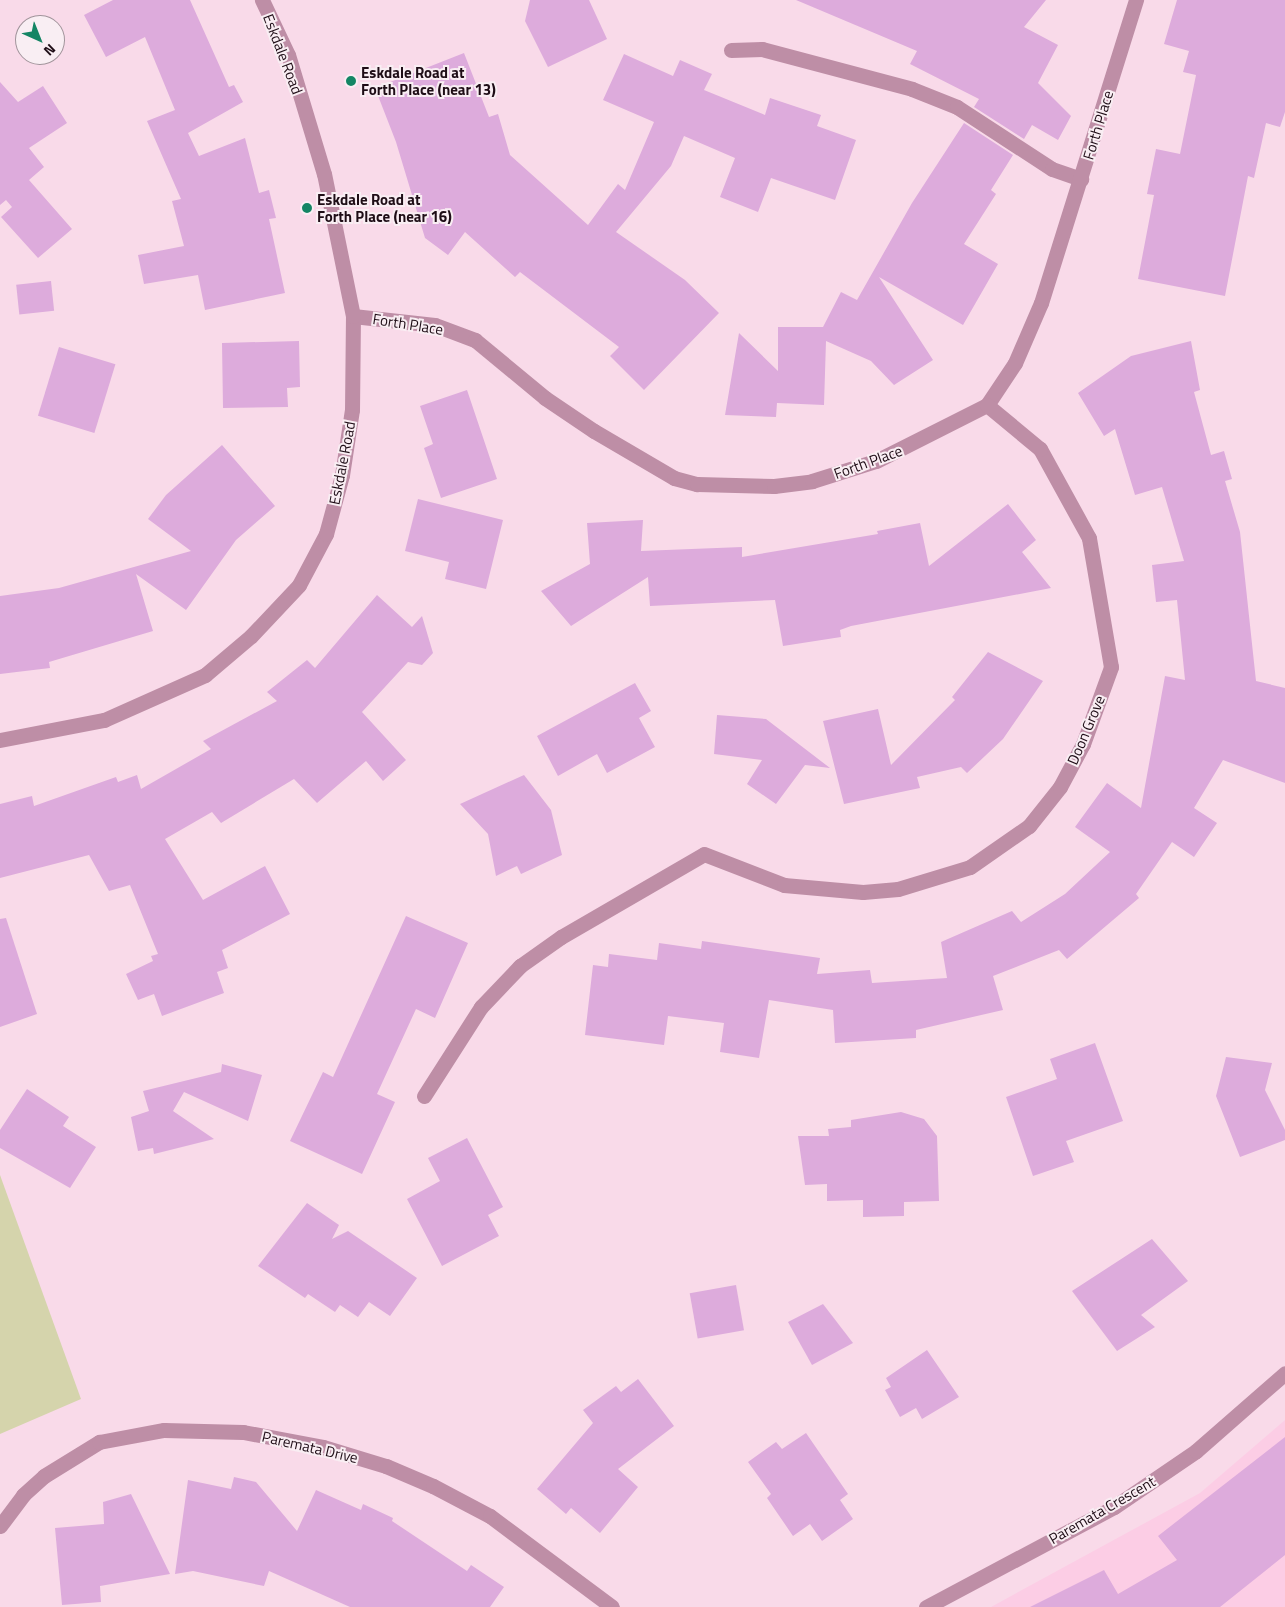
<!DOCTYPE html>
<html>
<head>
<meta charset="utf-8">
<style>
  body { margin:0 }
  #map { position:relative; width:1285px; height:1607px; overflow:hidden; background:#f9dae9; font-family:"Titillium Web",sans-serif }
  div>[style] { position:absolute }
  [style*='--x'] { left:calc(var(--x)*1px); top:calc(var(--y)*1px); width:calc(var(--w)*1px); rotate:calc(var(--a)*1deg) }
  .built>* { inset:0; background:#fccde5 }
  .green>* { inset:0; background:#d5d4ac }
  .building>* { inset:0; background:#ddabdc; transform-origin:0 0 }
  .minor>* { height:15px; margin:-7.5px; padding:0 7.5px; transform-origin:7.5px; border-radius:7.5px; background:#be8ea6 }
  .dots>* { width:14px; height:14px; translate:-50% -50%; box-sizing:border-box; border:2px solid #f9eef3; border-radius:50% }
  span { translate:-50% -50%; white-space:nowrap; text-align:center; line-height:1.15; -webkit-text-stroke:4px #f9eef3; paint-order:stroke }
  .street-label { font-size:15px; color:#1e0d16 }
  .poi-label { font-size:15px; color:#1e0d16; font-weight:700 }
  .left { translate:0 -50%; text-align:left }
  .north { position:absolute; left:15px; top:15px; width:50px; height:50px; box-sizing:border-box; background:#f9eef3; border:1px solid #a1949b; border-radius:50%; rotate:136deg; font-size:14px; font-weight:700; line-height:20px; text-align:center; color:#1e0d16 }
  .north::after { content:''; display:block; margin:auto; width:18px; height:22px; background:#148564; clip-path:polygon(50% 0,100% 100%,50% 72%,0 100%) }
</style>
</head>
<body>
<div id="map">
  <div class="built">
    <i style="clip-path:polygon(1285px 1420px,1285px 1607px,991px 1607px,1200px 1493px)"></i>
  </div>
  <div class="green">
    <i style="clip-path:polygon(0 1175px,81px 1399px,0 1434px)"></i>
  </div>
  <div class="building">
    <i style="clip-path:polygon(113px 0,190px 0,229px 87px,234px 85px,243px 102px,188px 133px,199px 156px,245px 138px,259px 193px,269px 190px,276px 218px,269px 219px,285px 293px,205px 310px,198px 275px,144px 284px,138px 255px,184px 246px,172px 201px,181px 199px,147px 121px,175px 110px,145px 37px,106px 57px,84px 15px)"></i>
    <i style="clip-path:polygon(530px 0,589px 0,607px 39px,548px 67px,525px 21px)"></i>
    <i style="clip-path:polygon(796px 0,1046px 0,1024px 27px,1058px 45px,1038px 83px,1071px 116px,1058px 140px,1032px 125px,1024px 139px,974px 107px,979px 99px,910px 64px,917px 51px)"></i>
    <i style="clip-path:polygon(1177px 0,1285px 0,1285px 112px,1280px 127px,1266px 123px,1254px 178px,1248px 176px,1225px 296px,1138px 279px,1154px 195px,1147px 194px,1156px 149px,1180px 154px,1196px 75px,1183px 72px,1189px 51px,1164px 44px)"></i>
    <i style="clip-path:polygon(464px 53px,489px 117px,498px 114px,510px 155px,588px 225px,618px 184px,625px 190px,654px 122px,603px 100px,624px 54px,673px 76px,680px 60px,712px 74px,704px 90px,765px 115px,770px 98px,821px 115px,817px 126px,856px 140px,835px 200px,771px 178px,758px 212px,720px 197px,735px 158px,684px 136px,671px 166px,616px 232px,685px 280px,719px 313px,644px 390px,610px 356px,619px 347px,520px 272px,515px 277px,465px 232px,448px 255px,425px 238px,396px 142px,375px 88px)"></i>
    <i style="clip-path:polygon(0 82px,18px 102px,43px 86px,67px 123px,29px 148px,44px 167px,29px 180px,72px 229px,38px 258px,1px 217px,12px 207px,6px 200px,0 205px)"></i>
    <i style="clip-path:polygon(964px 123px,1013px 155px,991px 190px,996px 194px,964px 244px,998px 264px,963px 325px,879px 277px,933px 360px,894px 385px,871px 361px,826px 341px,824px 405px,777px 403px,776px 417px,725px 415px,739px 333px,778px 371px,778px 327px,823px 327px,841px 292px,857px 300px,912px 203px)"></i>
    <i style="left:51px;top:281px;width:30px;height:35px;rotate:84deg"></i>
    <i style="clip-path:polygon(299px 341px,300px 387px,287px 388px,288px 407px,223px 408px,222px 343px)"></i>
    <i style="clip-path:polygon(1191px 341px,1200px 390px,1194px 392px,1211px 455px,1224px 451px,1232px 479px,1225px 481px,1240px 532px,1256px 681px,1285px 688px,1285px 783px,1223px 760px,1194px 808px,1217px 823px,1194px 857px,1172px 842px,1136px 894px,1139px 898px,1067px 959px,1059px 950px,993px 976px,1003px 1010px,916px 1030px,916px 1038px,835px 1043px,833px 1010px,769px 1000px,759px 1058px,720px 1052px,724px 1023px,668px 1016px,664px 1045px,585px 1035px,593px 965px,608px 967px,609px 954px,657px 960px,659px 943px,701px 949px,702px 941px,820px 958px,817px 974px,870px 970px,872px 983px,947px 978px,941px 942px,1012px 911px,1021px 922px,1065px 894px,1110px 852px,1075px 827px,1107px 783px,1141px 808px,1165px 676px,1185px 680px,1177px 600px,1156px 602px,1152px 565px,1184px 561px,1162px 487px,1135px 495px,1115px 429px,1104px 436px,1078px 393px,1131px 356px)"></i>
    <i style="left:59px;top:347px;width:59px;height:72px;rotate:17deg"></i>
    <i style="clip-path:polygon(467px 390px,497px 479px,441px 498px,424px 448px,433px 444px,420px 406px)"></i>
    <i style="clip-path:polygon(222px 445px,275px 506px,236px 540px,186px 610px,136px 574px,153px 631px,49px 662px,50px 668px,0 674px,0 596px,59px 588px,191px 551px,148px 519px,166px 495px)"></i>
    <i style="clip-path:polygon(418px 499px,503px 520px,486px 589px,445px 579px,449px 562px,405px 551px)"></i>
    <i style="clip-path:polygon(1008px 504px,1036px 540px,1022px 552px,1051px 588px,851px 626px,840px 630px,841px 637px,783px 646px,775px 600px,650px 606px,648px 577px,571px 626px,541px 591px,590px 564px,587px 523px,643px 520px,641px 551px,742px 547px,742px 557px,878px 534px,877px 531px,920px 523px,929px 566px)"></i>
    <i style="clip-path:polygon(377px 595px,412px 627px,422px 616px,433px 653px,422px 665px,408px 662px,362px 712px,406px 760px,383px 781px,366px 761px,317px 803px,294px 779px,221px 823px,212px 812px,165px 839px,203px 900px,265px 866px,290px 914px,222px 950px,228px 968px,217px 972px,224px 993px,162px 1016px,154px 994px,138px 1000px,126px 974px,153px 961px,151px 956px,158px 954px,130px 885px,109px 891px,89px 855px,0 878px,0 804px,32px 796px,34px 806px,116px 777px,118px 782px,137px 775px,141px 789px,211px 749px,203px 741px,277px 701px,267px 692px,307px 660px,315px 668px)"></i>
    <i style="clip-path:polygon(988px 652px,1043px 681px,1003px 739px,967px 773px,961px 767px,917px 777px,920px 788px,844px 804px,823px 721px,878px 709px,891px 765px,955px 700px,952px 697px)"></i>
    <i style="clip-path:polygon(635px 683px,651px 711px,639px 718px,655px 747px,607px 773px,597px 754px,558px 776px,537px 736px)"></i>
    <i style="clip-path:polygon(717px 715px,766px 719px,830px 768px,805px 765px,776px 804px,747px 784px,762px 760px,714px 754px)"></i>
    <i style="clip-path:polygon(524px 775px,551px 810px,562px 855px,521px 874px,517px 866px,496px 876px,488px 834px,460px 804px)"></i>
    <i style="clip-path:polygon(406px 916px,468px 943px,435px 1018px,416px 1009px,377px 1094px,395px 1102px,362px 1174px,290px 1141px,323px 1072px,333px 1077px)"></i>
    <i style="clip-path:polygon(6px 918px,37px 1014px,0 1027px,0 919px)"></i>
    <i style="clip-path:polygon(1095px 1043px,1123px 1121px,1066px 1141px,1074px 1162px,1033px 1176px,1006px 1097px,1057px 1079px,1050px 1059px)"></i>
    <i style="clip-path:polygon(1226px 1057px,1272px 1063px,1265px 1090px,1285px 1130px,1285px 1140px,1240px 1157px,1216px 1096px)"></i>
    <i style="clip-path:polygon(222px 1064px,262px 1075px,248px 1121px,184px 1092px,173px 1111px,214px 1139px,154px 1154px,153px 1148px,138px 1151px,131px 1117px,149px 1111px,143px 1091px,221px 1072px)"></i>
    <i style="clip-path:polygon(27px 1089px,69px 1117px,63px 1126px,96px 1147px,70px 1188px,0 1148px,0 1130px)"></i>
    <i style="clip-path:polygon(901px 1112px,924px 1119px,937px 1136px,939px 1201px,904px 1202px,904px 1216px,863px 1217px,863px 1200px,827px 1201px,827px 1184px,805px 1185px,798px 1136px,829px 1136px,828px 1129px,851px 1127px,851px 1120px)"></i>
    <i style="clip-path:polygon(467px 1138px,503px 1207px,488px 1215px,499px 1236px,442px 1266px,407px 1199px,440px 1181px,428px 1158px)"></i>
    <i style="clip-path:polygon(307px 1203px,339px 1225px,332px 1239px,348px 1231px,417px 1278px,390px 1316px,369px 1302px,358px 1317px,340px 1305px,335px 1312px,308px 1294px,305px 1298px,258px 1266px)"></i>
    <i style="clip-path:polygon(1152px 1239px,1188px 1281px,1141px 1315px,1155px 1327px,1117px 1351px,1072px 1291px)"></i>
    <i style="left:736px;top:1285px;width:46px;height:47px;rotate:80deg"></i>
    <i style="clip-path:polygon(823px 1304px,853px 1343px,812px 1365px,788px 1322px)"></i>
    <i style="clip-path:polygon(927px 1350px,959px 1397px,922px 1419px,916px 1408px,900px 1417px,885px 1390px,891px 1387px,886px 1378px)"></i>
    <i style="clip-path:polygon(638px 1379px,674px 1426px,618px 1469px,638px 1487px,600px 1533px,571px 1508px,566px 1514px,537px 1489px,593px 1423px,583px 1410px,616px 1386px,621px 1392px)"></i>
    <i style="clip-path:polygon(806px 1433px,848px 1494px,840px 1500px,853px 1519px,822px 1541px,810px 1524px,793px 1536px,767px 1498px,771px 1494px,748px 1462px,776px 1442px,782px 1449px)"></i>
    <i style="clip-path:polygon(1285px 1437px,1285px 1555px,1220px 1607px,1030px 1607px,1104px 1570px,1118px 1594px,1177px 1560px,1158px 1536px)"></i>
    <i style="clip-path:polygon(234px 1477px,256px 1482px,297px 1531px,316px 1490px,361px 1510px,363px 1504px,393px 1518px,392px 1521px,467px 1571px,471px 1565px,504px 1587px,490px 1607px,350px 1607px,269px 1571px,264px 1586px,193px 1571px,175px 1574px,188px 1480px,231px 1489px)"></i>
    <i style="clip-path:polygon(131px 1494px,170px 1574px,100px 1586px,101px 1602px,62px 1605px,55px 1528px,104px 1524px,103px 1502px)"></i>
  </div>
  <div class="minor">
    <i style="--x:731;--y:50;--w:31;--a:-2"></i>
    <i style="--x:762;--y:49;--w:155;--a:14.9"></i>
    <i style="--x:912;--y:89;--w:48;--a:21.8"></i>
    <i style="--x:957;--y:107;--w:113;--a:33.1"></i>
    <i style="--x:1052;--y:169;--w:31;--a:19"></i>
    <i style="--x:353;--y:316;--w:82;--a:6.3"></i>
    <i style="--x:435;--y:325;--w:43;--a:20.6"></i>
    <i style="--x:475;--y:340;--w:91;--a:39.6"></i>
    <i style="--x:545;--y:398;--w:59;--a:34"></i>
    <i style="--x:594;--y:431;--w:93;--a:30.4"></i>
    <i style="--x:674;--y:478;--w:24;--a:15"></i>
    <i style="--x:697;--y:484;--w:77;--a:1.5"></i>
    <i style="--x:774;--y:486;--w:38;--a:-7"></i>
    <i style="--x:812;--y:481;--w:67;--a:-17.4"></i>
    <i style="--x:876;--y:461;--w:124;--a:-26.8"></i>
    <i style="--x:987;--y:405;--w:50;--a:-56.3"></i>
    <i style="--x:1015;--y:363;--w:65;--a:-66.6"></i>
    <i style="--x:1041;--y:303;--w:318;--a:-72.6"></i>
    <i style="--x:0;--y:740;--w:106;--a:-10.9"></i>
    <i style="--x:104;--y:720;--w:111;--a:-24"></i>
    <i style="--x:205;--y:675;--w:60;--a:-40.3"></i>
    <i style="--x:251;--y:636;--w:70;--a:-46.7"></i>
    <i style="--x:299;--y:585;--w:58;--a:-62.1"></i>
    <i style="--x:326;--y:534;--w:61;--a:-74.8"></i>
    <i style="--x:342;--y:475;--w:66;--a:-81.3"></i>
    <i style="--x:352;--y:410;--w:94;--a:-89.4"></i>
    <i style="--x:353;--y:316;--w:145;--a:-101.5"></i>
    <i style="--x:324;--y:174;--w:124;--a:-106.8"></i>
    <i style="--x:288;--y:55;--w:61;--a:-115.3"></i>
    <i style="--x:424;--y:1096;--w:106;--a:-57.4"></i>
    <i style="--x:481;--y:1007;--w:57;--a:-46.4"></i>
    <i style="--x:520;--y:966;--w:50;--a:-35.3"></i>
    <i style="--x:561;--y:937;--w:165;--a:-30.1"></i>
    <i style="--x:704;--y:854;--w:86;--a:21.2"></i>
    <i style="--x:784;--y:885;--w:79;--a:5.1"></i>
    <i style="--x:863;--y:892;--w:35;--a:-5"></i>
    <i style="--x:898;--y:889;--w:75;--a:-17"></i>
    <i style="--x:970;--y:867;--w:72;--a:-34.8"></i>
    <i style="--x:1029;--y:826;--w:50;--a:-51.5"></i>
    <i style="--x:1060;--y:787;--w:49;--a:-61.9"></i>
    <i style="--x:1083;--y:744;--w:82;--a:-70"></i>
    <i style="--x:1111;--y:667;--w:131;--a:-99.7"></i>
    <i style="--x:1089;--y:538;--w:102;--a:-118.8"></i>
    <i style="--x:1040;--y:449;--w:69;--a:-140.3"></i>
    <i style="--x:0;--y:1526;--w:39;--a:-53"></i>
    <i style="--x:23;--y:1495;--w:28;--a:-42"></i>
    <i style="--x:44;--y:1476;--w:65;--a:-31.7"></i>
    <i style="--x:99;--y:1442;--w:66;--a:-10.5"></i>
    <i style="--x:164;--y:1430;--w:79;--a:1.5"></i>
    <i style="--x:243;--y:1432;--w:81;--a:10.6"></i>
    <i style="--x:323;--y:1447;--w:66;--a:16.8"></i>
    <i style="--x:386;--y:1466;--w:51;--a:23.1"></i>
    <i style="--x:433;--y:1486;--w:64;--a:27.8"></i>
    <i style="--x:490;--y:1516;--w:152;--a:36.7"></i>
    <i style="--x:926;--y:1607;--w:213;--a:-28"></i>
    <i style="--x:1114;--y:1507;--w:99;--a:-34.3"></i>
    <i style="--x:1196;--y:1451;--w:118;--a:-41.2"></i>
  </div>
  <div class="dots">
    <i style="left:351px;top:81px;background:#148564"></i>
    <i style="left:307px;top:208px;background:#148564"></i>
  </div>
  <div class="street-label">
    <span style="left:283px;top:54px;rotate:69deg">Eskdale Road</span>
    <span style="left:1098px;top:125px;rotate:-73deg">Forth Place</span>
    <span style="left:408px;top:324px;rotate:9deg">Forth Place</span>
    <span style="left:868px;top:462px;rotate:-20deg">Forth Place</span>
    <span style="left:342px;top:463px;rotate:-79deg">Eskdale Road</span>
    <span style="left:1086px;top:730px;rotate:-67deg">Doon Grove</span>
    <span style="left:310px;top:1447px;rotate:13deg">Paremata Drive</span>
    <span style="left:1102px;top:1510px;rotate:-30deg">Paremata Crescent</span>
  </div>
  <div class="poi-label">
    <span class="left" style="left:361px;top:81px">Eskdale Road at<br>Forth Place (near 13)</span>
    <span class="left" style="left:317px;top:208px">Eskdale Road at<br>Forth Place (near 16)</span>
  </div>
  <div class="north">N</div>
</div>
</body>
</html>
